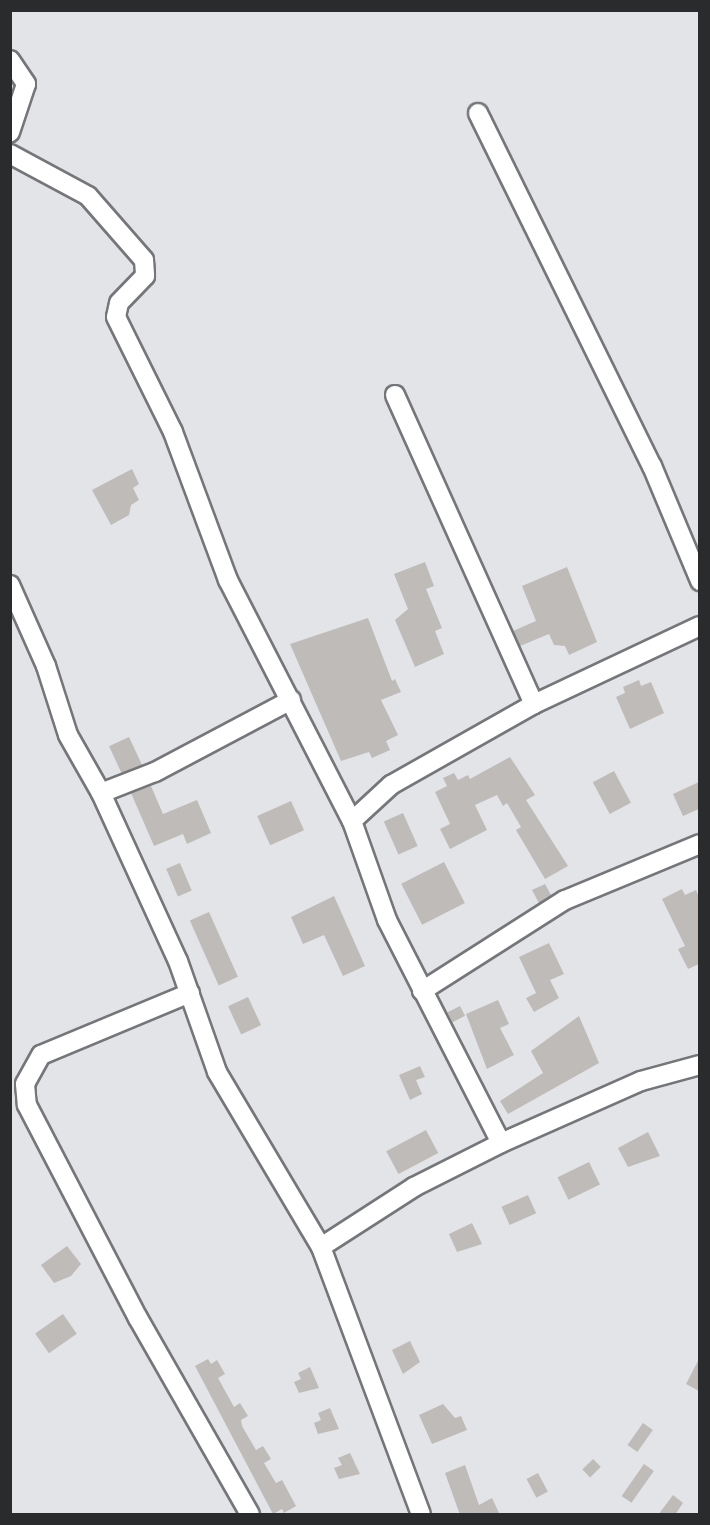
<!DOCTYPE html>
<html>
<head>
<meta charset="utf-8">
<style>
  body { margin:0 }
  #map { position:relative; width:710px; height:1525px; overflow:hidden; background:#e3e4e8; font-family:Montserrat,sans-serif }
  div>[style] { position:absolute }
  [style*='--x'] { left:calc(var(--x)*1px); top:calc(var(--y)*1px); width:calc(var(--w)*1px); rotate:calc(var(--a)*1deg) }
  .building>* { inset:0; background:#bfbbb8; transform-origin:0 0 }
  .roads { filter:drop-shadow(2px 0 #75767a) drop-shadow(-2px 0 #75767a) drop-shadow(0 2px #75767a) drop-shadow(0 -2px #75767a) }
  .minor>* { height:18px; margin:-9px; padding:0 9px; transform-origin:9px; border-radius:9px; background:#fff }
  span { translate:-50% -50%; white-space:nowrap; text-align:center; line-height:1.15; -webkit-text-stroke:6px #f0f2f6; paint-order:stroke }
  .frame { position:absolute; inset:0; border:12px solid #2a2b2c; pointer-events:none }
</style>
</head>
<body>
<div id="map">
  <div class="building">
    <i style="clip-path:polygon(132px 469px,139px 484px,133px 488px,139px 500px,131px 505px,129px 515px,111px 525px,92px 490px)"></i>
    <i style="clip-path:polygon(425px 562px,434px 586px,426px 589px,442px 628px,435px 631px,444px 654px,415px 667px,395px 620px,408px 609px,394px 574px)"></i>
    <i style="clip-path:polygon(567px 567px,597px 642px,569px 655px,565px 646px,554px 645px,549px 634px,520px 646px,513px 631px,536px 621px,522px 586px)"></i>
    <i style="clip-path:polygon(368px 618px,392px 681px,395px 679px,401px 692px,381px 700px,398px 735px,386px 741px,390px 750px,372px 758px,369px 752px,341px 761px,290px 644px)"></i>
    <i style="clip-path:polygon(639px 680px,641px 686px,651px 682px,664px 713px,630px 729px,616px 697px,625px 693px,623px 687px)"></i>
    <i style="left:129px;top:737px;width:31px;height:22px;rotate:65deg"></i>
    <i style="clip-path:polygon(510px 757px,535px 795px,526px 800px,568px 866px,545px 879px,516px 830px,521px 827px,507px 803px,503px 806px,497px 795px,475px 805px,487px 830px,450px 849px,440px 829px,450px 824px,435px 792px,447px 786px,443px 778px,454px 773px,458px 780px,468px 775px,470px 779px)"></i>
    <i style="left:614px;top:771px;width:36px;height:24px;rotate:62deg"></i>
    <i style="clip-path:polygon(699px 782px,699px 809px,683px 816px,673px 794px)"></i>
    <i style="clip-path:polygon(151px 786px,163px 814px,197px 800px,211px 833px,187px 844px,183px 834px,154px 846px,131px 793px)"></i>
    <i style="left:291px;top:801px;width:32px;height:37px;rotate:66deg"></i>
    <i style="left:403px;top:813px;width:36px;height:21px;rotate:66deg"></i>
    <i style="left:444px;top:862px;width:46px;height:48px;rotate:63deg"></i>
    <i style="left:180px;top:863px;width:30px;height:15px;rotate:67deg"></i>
    <i style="clip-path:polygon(545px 884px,551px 895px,539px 903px,532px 890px)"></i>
    <i style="clip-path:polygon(682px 889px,685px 895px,696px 890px,699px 897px,699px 964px,688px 969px,678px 949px,685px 946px,662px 899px)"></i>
    <i style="clip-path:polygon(334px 896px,365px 966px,343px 976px,324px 935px,303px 944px,291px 917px)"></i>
    <i style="left:209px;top:912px;width:71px;height:21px;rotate:66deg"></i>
    <i style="clip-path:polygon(549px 943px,564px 974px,550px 980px,559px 998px,534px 1012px,526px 998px,536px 993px,519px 957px)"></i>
    <i style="left:248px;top:997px;width:31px;height:22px;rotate:65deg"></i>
    <i style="clip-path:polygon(498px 1000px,509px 1024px,500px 1028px,514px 1055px,487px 1069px,466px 1014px)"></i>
    <i style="left:460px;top:1006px;width:11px;height:14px;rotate:63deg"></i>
    <i style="clip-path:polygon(579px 1016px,599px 1063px,508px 1114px,500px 1101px,543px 1073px,531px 1051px)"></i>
    <i style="clip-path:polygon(420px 1066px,425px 1077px,416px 1080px,422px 1094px,410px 1100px,399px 1075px)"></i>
    <i style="left:426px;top:1130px;width:26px;height:45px;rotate:62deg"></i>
    <i style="clip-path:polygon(648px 1132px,660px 1156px,628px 1167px,618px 1148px)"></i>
    <i style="left:589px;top:1162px;width:25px;height:35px;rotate:64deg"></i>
    <i style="left:528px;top:1195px;width:20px;height:29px;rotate:66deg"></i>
    <i style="clip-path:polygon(472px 1223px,482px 1244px,457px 1252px,449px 1234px)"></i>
    <i style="clip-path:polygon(67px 1246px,81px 1264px,71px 1276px,54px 1283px,41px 1265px)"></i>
    <i style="left:63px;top:1314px;width:24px;height:34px;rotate:55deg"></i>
    <i style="clip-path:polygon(410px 1341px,420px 1362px,403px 1374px,392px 1350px)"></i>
    <i style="clip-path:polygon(208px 1359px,211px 1364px,217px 1360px,225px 1374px,218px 1378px,234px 1407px,240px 1403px,248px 1416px,241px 1420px,242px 1426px,256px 1450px,263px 1446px,271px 1459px,264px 1463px,276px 1483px,282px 1480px,296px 1506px,284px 1513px,282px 1509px,273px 1514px,195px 1366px)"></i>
    <i style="clip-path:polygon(699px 1359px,699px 1391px,686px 1384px)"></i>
    <i style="clip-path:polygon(310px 1367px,319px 1388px,299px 1393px,294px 1382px,301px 1379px,298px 1373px)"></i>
    <i style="clip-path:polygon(443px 1404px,455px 1418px,461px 1416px,467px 1430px,432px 1444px,419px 1415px)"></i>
    <i style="clip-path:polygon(330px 1408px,339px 1429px,318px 1434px,314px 1423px,321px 1420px,318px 1413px)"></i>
    <i style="left:643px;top:1423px;width:12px;height:27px;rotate:35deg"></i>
    <i style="clip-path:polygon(350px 1453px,360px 1474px,339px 1479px,334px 1468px,342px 1465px,338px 1458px)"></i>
    <i style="left:593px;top:1459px;width:11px;height:15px;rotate:45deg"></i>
    <i style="left:644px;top:1464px;width:12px;height:39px;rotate:35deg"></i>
    <i style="clip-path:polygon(465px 1465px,479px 1505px,492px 1498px,500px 1515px,460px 1515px,445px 1473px)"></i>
    <i style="left:538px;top:1473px;width:21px;height:13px;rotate:62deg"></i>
    <i style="clip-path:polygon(673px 1495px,683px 1503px,675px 1515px,658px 1515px)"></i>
  </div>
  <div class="roads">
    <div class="minor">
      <i style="--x:10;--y:60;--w:29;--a:56"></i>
      <i style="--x:26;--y:84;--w:51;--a:108.4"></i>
      <i style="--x:478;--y:113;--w:394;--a:63.8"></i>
      <i style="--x:652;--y:466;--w:125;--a:67.3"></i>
      <i style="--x:10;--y:154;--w:89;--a:28.3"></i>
      <i style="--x:88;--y:196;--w:85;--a:48.8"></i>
      <i style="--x:144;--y:260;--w:16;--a:86"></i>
      <i style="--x:145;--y:276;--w:37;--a:134"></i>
      <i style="--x:119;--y:303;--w:14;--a:102"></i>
      <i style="--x:116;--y:317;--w:128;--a:63.6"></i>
      <i style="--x:173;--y:432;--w:158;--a:69.6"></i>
      <i style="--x:228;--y:580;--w:271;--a:62.8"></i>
      <i style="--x:352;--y:821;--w:105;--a:70.5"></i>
      <i style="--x:387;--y:920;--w:250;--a:62.9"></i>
      <i style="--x:395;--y:395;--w:339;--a:65.8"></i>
      <i style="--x:10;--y:585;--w:89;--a:66"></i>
      <i style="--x:46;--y:666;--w:72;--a:72.3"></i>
      <i style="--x:68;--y:735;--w:67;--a:60.4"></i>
      <i style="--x:101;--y:793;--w:185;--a:65.4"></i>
      <i style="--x:178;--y:961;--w:118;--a:70.6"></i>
      <i style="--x:217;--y:1072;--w:204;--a:59.3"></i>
      <i style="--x:321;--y:1247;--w:285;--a:69.5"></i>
      <i style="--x:101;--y:793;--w:58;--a:-21.3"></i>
      <i style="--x:155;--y:772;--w:154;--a:-27.9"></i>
      <i style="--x:352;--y:821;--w:53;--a:-42.7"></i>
      <i style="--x:391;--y:785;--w:164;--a:-29.5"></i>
      <i style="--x:534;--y:704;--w:183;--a:-25.2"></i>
      <i style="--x:422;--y:991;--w:169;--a:-32.5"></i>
      <i style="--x:565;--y:900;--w:146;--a:-22.5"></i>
      <i style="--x:190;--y:993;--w:161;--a:157.4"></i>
      <i style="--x:41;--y:1055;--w:33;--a:119"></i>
      <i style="--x:25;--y:1084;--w:21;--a:85"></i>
      <i style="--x:27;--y:1105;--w:240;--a:62.5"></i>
      <i style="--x:138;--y:1318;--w:226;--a:60.3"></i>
      <i style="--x:321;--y:1247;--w:111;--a:-32.8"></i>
      <i style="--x:414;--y:1187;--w:97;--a:-26.8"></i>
      <i style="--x:501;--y:1143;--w:153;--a:-23.9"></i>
      <i style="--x:641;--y:1081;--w:61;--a:-15.2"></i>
    </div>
  </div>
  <div class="frame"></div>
</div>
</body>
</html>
